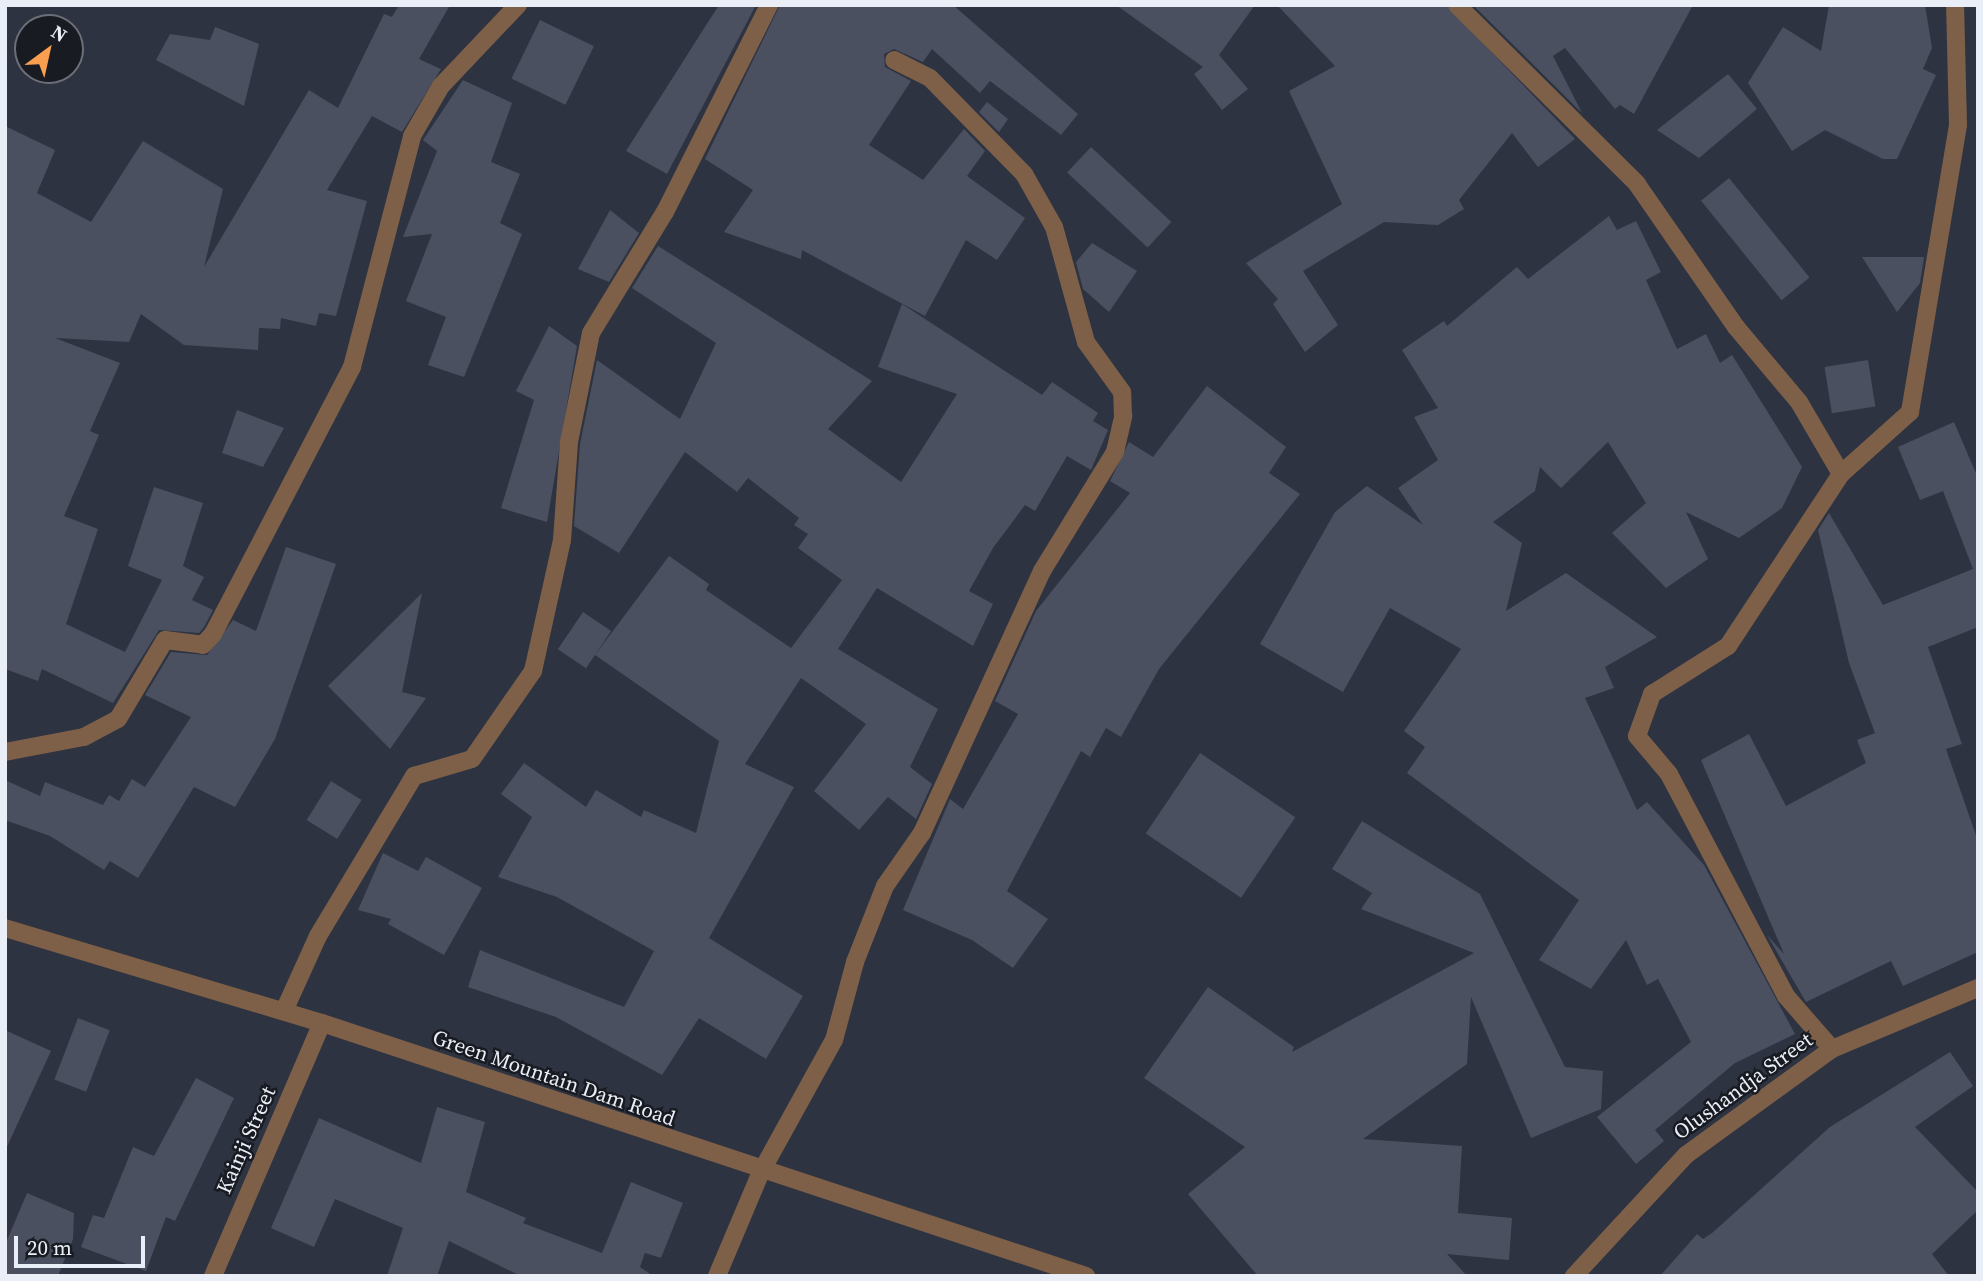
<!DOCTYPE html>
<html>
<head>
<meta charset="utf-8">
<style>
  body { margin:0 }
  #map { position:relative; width:1983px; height:1281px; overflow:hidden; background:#2e3341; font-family:"Source Serif 4",serif }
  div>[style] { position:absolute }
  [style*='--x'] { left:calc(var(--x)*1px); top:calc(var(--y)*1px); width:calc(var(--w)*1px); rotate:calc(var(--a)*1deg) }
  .building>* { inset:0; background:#4a505f; transform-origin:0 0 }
  .minor>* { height:18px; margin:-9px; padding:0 9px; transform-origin:9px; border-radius:9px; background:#7e6049 }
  span { translate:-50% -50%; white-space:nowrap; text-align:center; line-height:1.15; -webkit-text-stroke:5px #181b21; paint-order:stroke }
  .street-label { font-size:21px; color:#eaeef7 }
  .frame { position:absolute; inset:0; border:7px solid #eaeef7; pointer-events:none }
  .north { position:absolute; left:14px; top:14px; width:70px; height:70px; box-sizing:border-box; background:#181b21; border:2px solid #6c6f77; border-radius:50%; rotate:33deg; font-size:19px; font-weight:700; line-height:28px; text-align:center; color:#eaeef7 }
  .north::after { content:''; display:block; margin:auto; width:24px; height:32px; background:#fa9f4f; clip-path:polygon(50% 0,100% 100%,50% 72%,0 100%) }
  .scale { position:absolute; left:14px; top:1236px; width:131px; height:32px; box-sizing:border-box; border:4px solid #eaeef7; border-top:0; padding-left:9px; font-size:21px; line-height:24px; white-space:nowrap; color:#eaeef7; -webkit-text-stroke:5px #181b21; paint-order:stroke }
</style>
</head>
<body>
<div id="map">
  <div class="building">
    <i style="clip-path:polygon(399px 5px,450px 5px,419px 59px,441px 69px,402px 132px,372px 116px,327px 190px,367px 201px,336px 316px,319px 313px,316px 326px,281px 318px,280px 329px,259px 328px,258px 350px,184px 345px,141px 314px,129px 342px,55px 338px,120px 363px,90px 431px,99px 435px,64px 516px,98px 529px,66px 624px,125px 652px,162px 580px,128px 566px,154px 487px,203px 503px,183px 566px,204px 577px,192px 600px,213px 610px,204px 627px,199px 633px,159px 630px,113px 703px,42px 669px,38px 681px,5px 669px,5px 126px,55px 150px,37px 193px,91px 222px,143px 141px,223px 189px,204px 267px,309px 90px,338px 108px,384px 14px,392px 17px)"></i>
    <i style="clip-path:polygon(719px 5px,756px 5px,667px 174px,626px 151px)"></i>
    <i style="clip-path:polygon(780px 5px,953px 5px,1078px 114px,1061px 135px,990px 81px,980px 93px,932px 49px,923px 62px,894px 49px,884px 54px,885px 67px,911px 81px,869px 145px,923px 180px,964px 129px,985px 151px,967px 176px,1025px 218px,997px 260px,966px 240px,925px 316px,802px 250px,801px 259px,724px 232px,753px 190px,705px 159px)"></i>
    <i style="clip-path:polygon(1116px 5px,1255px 5px,1219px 55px,1248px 89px,1222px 110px,1194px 74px,1203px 67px)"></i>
    <i style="clip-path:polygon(1277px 5px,1446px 5px,1575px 139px,1538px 167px,1512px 133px,1459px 200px,1464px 209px,1438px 225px,1384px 222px,1303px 271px,1338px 325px,1305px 352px,1273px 304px,1278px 299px,1246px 263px,1342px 204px,1289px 91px,1335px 66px)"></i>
    <i style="clip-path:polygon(1473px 5px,1693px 5px,1634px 114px,1620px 105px,1615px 109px,1565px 48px,1553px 56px,1582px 113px)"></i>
    <i style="clip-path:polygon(1829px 5px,1925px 5px,1932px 48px,1923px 69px,1936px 75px,1897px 159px,1883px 159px,1825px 130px,1792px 151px,1748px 83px,1783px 27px,1821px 51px)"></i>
    <i style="left:540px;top:20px;width:60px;height:65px;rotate:26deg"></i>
    <i style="clip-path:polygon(215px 27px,259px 44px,244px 106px,156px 60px,170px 34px,210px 40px)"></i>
    <i style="clip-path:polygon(1728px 74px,1757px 109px,1699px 158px,1657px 130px)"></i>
    <i style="clip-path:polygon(463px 80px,512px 103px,491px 162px,520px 174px,500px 223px,522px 234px,464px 377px,428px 365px,446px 317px,406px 301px,432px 234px,403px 237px,437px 151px,423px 140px)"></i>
    <i style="clip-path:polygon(987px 102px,1008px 119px,999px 132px,979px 112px)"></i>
    <i style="left:1091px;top:147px;width:110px;height:35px;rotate:43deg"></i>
    <i style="left:1729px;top:178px;width:128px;height:36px;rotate:51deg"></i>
    <i style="clip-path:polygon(610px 210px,639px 233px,609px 282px,578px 269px)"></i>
    <i style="clip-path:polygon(1609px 216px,1617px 230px,1636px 221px,1661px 272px,1646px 280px,1677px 349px,1706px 334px,1720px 363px,1732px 355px,1802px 467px,1782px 508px,1739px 538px,1686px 512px,1708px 559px,1666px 588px,1612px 533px,1646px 503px,1608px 442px,1561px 488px,1540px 467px,1535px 491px,1493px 522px,1522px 543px,1506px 611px,1566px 573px,1657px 637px,1605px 667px,1614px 688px,1585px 698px,1637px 810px,1647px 802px,1704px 865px,1795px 1034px,1735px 1063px,1655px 1130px,1664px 1141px,1636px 1164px,1597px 1117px,1691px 1042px,1658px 979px,1647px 985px,1626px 940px,1591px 989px,1539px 960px,1579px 900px,1407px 773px,1425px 747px,1404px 731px,1461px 649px,1390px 608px,1343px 692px,1260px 644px,1335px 512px,1367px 486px,1423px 525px,1398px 488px,1438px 460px,1414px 417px,1438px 408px,1402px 350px,1444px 321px,1447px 326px,1517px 267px,1528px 279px)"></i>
    <i style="clip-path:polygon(1092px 243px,1137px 271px,1109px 312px,1083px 289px,1076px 262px)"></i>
    <i style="clip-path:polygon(658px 246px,872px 381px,828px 429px,901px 482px,957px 394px,878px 367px,902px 304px,1042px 395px,1052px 382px,1098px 413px,1093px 421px,1108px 430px,1091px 470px,1067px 456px,1035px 511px,1025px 505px,993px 548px,969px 591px,993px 604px,973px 646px,877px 588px,838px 649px,938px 709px,910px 767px,932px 784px,916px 819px,888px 797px,859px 830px,814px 791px,866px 724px,801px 678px,745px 764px,794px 787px,709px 938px,803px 996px,766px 1059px,699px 1018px,662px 1075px,556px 1017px,468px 987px,480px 950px,624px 1007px,654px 951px,557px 897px,498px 877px,532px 817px,501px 794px,524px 763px,586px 807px,596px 790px,641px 817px,644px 810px,696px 833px,719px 741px,595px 655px,669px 556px,709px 584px,706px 590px,791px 648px,842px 580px,798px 548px,808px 534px,794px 525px,799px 518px,748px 478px,737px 492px,685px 452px,619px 553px,574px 526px,580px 444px,597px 360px,680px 419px,716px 343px,632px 288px)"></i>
    <i style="clip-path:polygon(1862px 257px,1924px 257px,1920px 283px,1897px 312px)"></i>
    <i style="clip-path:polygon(549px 326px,577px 346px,547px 522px,501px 508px,534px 400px,516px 391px)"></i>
    <i style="left:1868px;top:360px;width:47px;height:44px;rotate:81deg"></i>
    <i style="clip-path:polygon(1207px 386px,1286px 447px,1269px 473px,1300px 494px,1159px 669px,1121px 737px,1106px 728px,1090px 757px,1081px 751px,1007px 891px,1048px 919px,1013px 968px,972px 940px,903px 910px,950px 799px,963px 809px,1018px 714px,995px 701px,1036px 611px,1130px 493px,1110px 481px,1129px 442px,1153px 457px)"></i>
    <i style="clip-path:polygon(237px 410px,284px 428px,263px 467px,222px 453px)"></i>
    <i style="clip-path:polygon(1954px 422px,1978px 478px,1978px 627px,1928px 647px,1962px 744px,1946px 749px,1978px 841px,1978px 952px,1903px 986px,1891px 961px,1806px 1002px,1767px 935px,1784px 954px,1701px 760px,1749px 734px,1786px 806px,1866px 763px,1857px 740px,1875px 733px,1849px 663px,1818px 530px,1829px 513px,1883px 605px,1973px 569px,1943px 491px,1920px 500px,1898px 447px)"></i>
    <i style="clip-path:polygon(286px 547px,336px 564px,275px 739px,235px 807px,194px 787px,138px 878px,110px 861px,104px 870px,50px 836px,5px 820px,5px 780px,40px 796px,45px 782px,103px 805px,109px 795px,119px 801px,132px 779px,145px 787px,191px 717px,145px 695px,171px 652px,207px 655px,233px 620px,256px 631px)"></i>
    <i style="clip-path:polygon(422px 593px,402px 692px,426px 698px,390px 749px,328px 686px)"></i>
    <i style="left:583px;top:612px;width:34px;height:45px;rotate:34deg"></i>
    <i style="left:1200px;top:753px;width:115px;height:97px;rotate:34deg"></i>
    <i style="left:331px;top:781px;width:36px;height:46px;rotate:32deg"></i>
    <i style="clip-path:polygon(1362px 821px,1480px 894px,1565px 1067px,1603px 1071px,1601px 1109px,1531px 1138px,1471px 997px,1467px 1064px,1363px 1139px,1462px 1146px,1458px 1213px,1512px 1218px,1509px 1260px,1447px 1254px,1467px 1276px,1258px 1276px,1188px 1194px,1245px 1147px,1144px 1078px,1208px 987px,1294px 1047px,1292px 1052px,1474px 953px,1361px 909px,1372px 893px,1332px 869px)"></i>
    <i style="clip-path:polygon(383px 853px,418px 871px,426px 857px,482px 888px,444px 955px,388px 924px,391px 919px,358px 910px)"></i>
    <i style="left:78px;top:1018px;width:34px;height:66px;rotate:21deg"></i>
    <i style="clip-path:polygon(5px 1030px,51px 1051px,5px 1151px)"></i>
    <i style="clip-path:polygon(1950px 1052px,1973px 1086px,1915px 1127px,1978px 1192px,1978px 1210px,1932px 1254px,1949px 1276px,1660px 1276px,1697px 1234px,1703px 1239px,1712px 1233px,1830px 1127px)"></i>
    <i style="clip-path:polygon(196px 1078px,234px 1098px,175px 1221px,166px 1217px,146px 1271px,81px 1247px,93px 1215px,104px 1218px,133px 1147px,154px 1156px)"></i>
    <i style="clip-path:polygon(437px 1107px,485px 1122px,466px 1192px,526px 1218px,523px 1223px,602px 1253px,631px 1182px,683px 1203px,661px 1258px,645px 1253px,640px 1267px,653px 1276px,521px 1276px,449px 1241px,437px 1276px,387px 1276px,403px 1228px,335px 1199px,314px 1247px,271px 1228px,319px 1118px,421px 1163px)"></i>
    <i style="clip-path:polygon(27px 1193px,74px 1213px,73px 1239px,58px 1276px,5px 1276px,5px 1245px)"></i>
  </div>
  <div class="minor">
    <i style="--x:1457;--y:5;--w:254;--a:44.8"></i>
    <i style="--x:1637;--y:184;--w:174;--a:55.3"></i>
    <i style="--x:1736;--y:327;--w:98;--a:50"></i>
    <i style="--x:1799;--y:402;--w:83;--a:59.7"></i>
    <i style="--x:5;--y:752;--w:80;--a:-10.8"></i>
    <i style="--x:84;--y:737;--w:38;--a:-28"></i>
    <i style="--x:118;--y:719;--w:92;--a:-59.3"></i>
    <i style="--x:165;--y:640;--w:38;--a:7"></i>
    <i style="--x:203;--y:645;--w:15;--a:-48"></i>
    <i style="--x:213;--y:634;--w:301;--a:-62.5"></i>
    <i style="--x:352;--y:367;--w:239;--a:-75.4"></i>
    <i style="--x:412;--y:136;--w:58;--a:-59.9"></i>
    <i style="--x:441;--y:86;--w:112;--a:-46.5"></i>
    <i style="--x:5;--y:928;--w:331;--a:16.7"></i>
    <i style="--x:322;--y:1023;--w:805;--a:18.32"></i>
    <i style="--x:284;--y:1011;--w:82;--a:-65.6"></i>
    <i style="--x:318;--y:936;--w:187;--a:-59"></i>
    <i style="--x:414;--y:776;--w:60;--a:-16.3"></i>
    <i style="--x:472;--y:759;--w:107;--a:-55.3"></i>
    <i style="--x:533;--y:671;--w:134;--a:-77.5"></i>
    <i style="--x:562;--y:540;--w:98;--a:-85.9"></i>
    <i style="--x:569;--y:442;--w:111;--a:-78.6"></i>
    <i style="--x:591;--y:333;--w:142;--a:-58.6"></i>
    <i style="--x:665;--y:212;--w:232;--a:-63.3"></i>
    <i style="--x:1832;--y:1049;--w:70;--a:-131"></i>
    <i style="--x:1786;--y:996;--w:251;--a:-117.8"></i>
    <i style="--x:1669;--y:774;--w:50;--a:-130.1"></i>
    <i style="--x:1637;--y:736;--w:45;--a:-70.3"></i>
    <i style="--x:1652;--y:694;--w:90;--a:-32.3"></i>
    <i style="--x:1728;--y:646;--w:206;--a:-56.7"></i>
    <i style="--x:1841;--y:474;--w:93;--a:-41.9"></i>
    <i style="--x:1910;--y:412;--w:291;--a:-80.5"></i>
    <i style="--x:1958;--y:125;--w:120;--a:-91.4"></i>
    <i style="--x:213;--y:1276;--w:275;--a:-66.7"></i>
    <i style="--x:717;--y:1276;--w:113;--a:-67.1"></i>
    <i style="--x:761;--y:1172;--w:151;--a:-61.1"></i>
    <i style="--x:834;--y:1040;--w:81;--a:-74.9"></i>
    <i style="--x:855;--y:962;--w:82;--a:-68.5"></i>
    <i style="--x:885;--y:886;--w:65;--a:-55.1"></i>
    <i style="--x:922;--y:833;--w:288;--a:-65.4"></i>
    <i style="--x:1042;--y:571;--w:140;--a:-58.5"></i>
    <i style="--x:1115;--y:452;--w:37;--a:-77"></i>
    <i style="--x:1123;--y:416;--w:24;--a:-92"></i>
    <i style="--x:1122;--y:392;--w:62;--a:-125.8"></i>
    <i style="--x:1086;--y:342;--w:119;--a:-105.5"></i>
    <i style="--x:1054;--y:227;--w:61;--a:-119.5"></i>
    <i style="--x:1024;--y:174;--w:134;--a:-134.4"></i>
    <i style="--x:930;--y:78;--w:40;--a:-153.4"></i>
    <i style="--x:1574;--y:1276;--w:165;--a:-47.2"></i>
    <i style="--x:1686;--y:1155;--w:180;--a:-36"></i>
    <i style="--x:1832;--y:1049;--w:158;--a:-22.7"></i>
  </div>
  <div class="street-label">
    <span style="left:554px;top:1078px;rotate:19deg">Green Mountain Dam Road</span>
    <span style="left:1743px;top:1086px;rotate:-36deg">Olushandja Street</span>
    <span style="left:246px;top:1140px;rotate:-66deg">Kainji Street</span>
  </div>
  <div class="frame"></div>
  <div class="north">N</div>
  <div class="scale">20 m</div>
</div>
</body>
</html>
